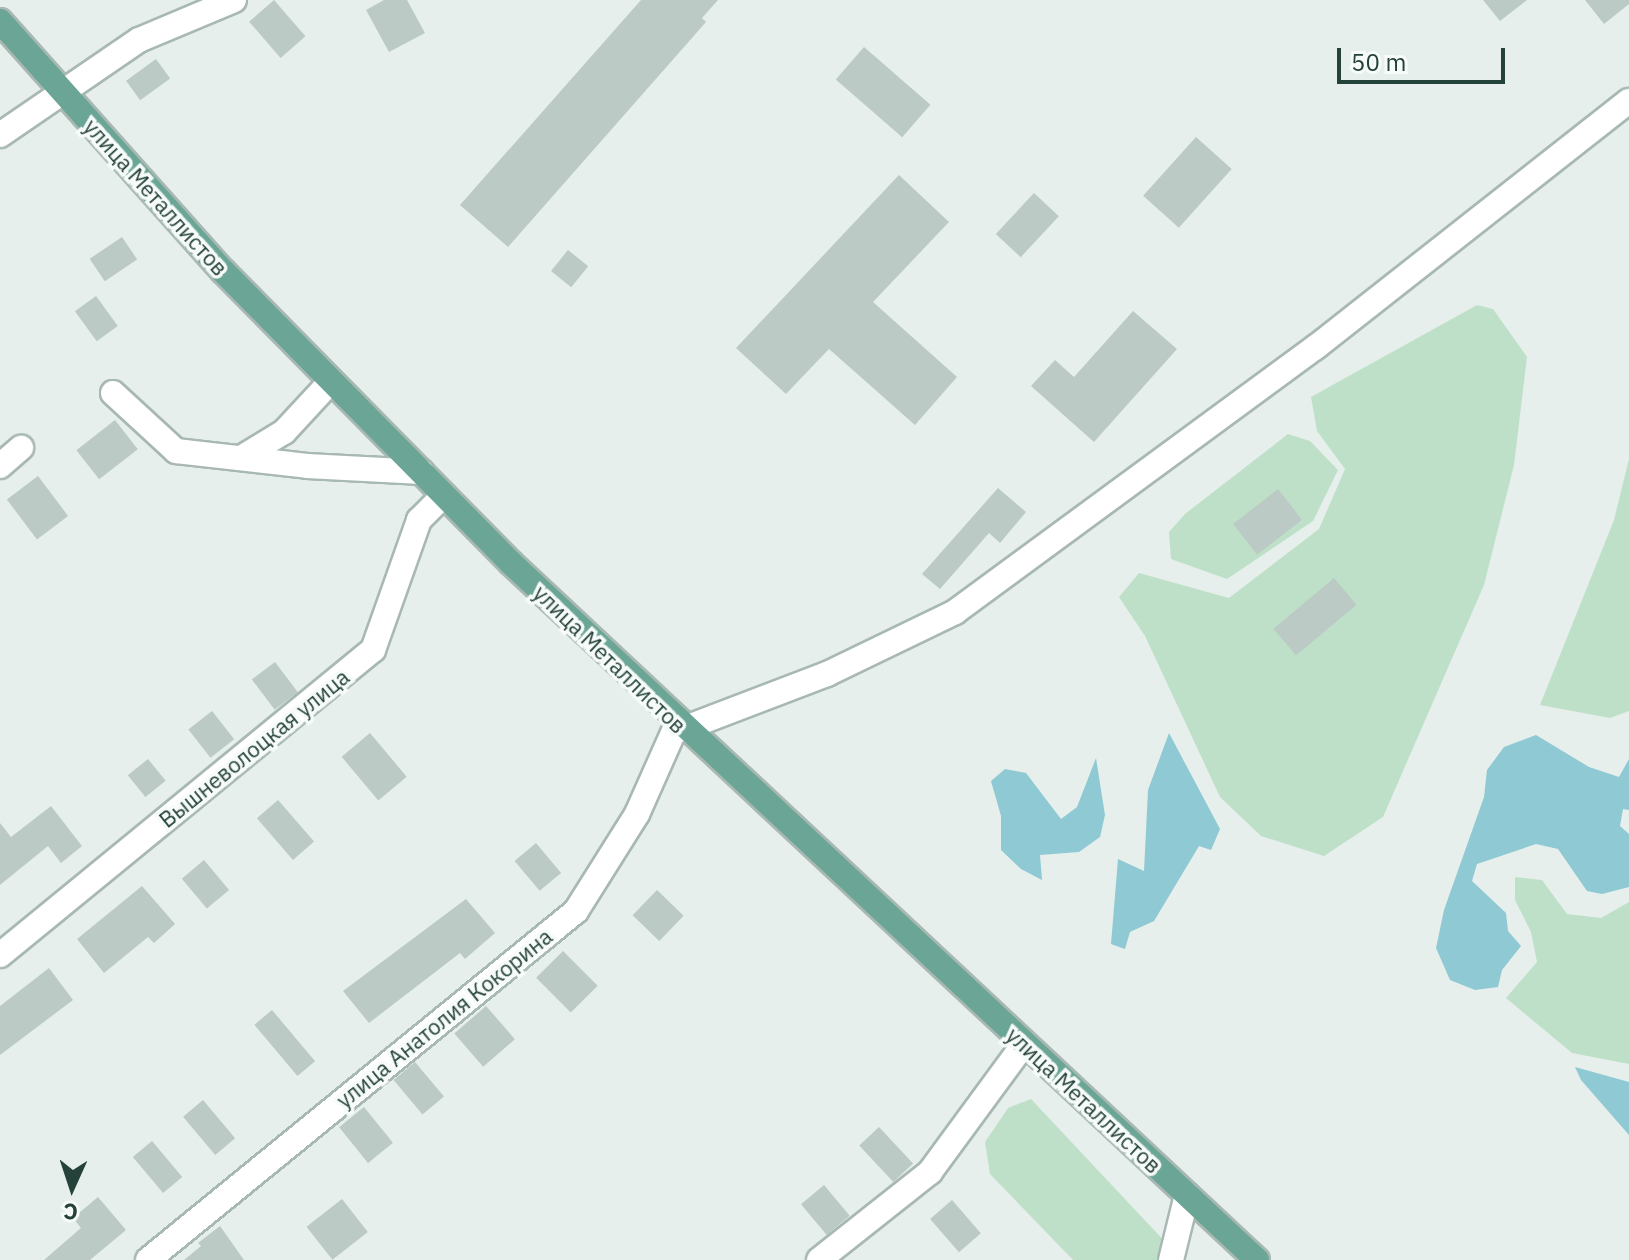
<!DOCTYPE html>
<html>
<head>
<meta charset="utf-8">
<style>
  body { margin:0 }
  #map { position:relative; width:1629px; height:1260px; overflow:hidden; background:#e6efeb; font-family:"IBM Plex Sans",sans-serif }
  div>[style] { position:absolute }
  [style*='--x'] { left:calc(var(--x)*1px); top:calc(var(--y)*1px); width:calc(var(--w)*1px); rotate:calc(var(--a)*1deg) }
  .green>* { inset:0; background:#bfe0c8 }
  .water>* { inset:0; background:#8ec9d4 }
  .building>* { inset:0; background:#bbcac4; transform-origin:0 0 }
  .roads { filter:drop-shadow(2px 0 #a8b8b2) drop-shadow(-2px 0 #a8b8b2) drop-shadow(0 2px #a8b8b2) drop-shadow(0 -2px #a8b8b2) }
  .minor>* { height:24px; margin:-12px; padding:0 12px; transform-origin:12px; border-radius:12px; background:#fff }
  .major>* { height:24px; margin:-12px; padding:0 12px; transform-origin:12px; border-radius:12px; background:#6aa596 }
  span { translate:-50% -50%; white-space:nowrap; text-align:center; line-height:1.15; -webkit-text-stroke:7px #f7fbf9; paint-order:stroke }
  .street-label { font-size:22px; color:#24423a }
  .north { position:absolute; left:32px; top:1148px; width:80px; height:80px; -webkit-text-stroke:6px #f7fbf9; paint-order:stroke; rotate:183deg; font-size:22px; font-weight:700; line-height:32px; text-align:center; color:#24423a }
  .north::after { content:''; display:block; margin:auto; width:28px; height:36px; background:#24423a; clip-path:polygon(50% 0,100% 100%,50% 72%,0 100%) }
  .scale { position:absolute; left:1337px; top:48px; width:168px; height:36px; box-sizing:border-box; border:4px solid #24423a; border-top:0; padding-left:10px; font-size:24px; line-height:28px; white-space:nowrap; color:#24423a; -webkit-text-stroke:6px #f7fbf9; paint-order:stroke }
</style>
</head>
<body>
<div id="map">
  <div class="green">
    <i style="clip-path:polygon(1477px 305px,1493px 309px,1527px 357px,1514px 465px,1484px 585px,1383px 817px,1324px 856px,1261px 836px,1220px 797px,1145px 636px,1119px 597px,1139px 573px,1229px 598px,1319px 529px,1345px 469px,1317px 431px,1311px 397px)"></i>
    <i style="clip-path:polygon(1288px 434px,1310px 441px,1338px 470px,1313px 521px,1227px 579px,1171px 559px,1169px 532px,1185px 514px)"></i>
    <i style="clip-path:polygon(1629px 459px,1629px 711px,1610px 718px,1540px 705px,1614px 520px)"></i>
    <i style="clip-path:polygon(1515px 877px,1542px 880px,1567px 914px,1601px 918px,1629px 902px,1629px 1064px,1572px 1053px,1506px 998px,1537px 962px,1531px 932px,1515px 900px)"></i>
    <i style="clip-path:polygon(1031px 1099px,1169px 1246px,1167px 1260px,1073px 1260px,990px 1174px,985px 1142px,1008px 1108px)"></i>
  </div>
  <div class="water">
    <i style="clip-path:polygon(1169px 733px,1220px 829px,1211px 850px,1199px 846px,1154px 921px,1130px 932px,1125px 949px,1111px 944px,1118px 859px,1144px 871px,1148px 790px)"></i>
    <i style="clip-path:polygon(1536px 735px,1589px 767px,1619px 777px,1629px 759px,1629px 810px,1623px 809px,1620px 826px,1629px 834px,1629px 887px,1602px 894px,1587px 891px,1558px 849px,1536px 844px,1477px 864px,1472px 881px,1506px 913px,1508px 931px,1521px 946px,1502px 970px,1498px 987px,1475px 990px,1450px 980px,1436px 948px,1444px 910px,1484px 797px,1487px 770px,1504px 747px)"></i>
    <i style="clip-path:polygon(1096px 758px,1105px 815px,1100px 837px,1079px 852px,1040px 855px,1042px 880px,1021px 869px,1001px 850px,1001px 816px,991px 781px,1005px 769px,1026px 773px,1061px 819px,1077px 807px)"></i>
    <i style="clip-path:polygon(1575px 1067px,1629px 1082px,1629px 1135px,1581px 1080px)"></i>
  </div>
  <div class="building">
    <i style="left:274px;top:0;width:48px;height:33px;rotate:49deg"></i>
    <i style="clip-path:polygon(384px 0,407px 0,425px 33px,389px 52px,366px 10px)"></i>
    <i style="clip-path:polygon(641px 0,718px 0,702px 18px,706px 22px,508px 247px,460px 205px)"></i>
    <i style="clip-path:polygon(1483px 0,1527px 0,1500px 21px)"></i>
    <i style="clip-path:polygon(1585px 0,1629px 0,1629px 4px,1604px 24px)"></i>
    <i style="left:864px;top:47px;width:88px;height:43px;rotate:41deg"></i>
    <i style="left:156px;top:59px;width:24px;height:37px;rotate:54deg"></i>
    <i style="left:1196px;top:137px;width:48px;height:79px;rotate:42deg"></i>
    <i style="clip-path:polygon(899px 175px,949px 222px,873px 302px,957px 377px,915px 425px,829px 349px,786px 394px,736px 348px)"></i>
    <i style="left:1034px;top:193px;width:34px;height:56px;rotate:43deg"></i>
    <i style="left:122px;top:237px;width:27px;height:39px;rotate:56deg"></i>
    <i style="left:568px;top:250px;width:26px;height:27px;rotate:39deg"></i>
    <i style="left:96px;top:296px;width:37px;height:26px;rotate:54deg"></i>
    <i style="clip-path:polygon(1133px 311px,1177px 349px,1094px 442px,1031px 386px,1055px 360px,1074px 377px)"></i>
    <i style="left:115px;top:420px;width:37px;height:49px;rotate:52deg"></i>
    <i style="left:38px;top:476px;width:50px;height:39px;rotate:53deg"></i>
    <i style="clip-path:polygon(998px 488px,1026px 512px,1000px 543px,989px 533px,940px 589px,922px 574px)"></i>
    <i style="left:1278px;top:489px;width:39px;height:57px;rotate:52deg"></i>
    <i style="left:1334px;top:578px;width:35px;height:79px;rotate:50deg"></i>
    <i style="left:275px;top:662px;width:38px;height:29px;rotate:53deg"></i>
    <i style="left:212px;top:711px;width:36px;height:30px;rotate:52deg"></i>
    <i style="left:370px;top:733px;width:57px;height:37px;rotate:50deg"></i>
    <i style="left:148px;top:759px;width:28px;height:26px;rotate:51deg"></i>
    <i style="left:278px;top:800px;width:55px;height:28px;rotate:49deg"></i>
    <i style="clip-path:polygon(51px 806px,82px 846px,61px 863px,48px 846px,0 885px,0 823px,11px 837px)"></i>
    <i style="left:536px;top:843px;width:39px;height:28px;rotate:50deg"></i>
    <i style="left:204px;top:860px;width:39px;height:29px;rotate:50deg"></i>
    <i style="clip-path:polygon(142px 886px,175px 924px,154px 943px,148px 937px,104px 973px,77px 939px)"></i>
    <i style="left:657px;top:890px;width:37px;height:35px;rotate:44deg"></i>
    <i style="clip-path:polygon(466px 899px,495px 933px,465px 959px,460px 953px,369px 1023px,343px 991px)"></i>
    <i style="left:563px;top:951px;width:49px;height:38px;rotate:45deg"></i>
    <i style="clip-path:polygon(49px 968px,73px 1000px,0 1055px,0 1006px)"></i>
    <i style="left:486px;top:1006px;width:44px;height:42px;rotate:49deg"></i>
    <i style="left:272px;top:1010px;width:67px;height:23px;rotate:50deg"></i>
    <i style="left:415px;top:1062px;width:45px;height:28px;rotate:50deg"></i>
    <i style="left:203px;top:1100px;width:50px;height:26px;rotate:50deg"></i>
    <i style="left:364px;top:1107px;width:46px;height:32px;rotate:51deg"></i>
    <i style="left:879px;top:1127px;width:50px;height:27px;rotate:47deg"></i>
    <i style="left:152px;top:1141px;width:47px;height:25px;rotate:50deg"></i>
    <i style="left:824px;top:1185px;width:40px;height:30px;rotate:50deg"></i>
    <i style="clip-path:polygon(98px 1197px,126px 1230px,90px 1260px,44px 1260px,81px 1228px,73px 1218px)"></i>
    <i style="left:342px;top:1199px;width:42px;height:45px;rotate:52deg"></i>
    <i style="left:952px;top:1200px;width:44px;height:29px;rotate:49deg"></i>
    <i style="clip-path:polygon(220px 1226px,244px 1260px,184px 1260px,201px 1246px,198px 1243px)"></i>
  </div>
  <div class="roads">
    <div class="minor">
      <i style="--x:0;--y:135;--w:168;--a:-34.4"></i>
      <i style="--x:139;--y:40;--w:103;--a:-22.8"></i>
      <i style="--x:113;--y:393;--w:86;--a:42.6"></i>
      <i style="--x:176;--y:451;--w:132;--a:6.5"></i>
      <i style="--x:307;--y:466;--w:115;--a:3"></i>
      <i style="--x:241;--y:458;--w:50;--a:-31.2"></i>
      <i style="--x:284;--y:432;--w:69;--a:-47.3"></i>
      <i style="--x:0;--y:466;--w:28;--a:-41"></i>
      <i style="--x:683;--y:729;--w:154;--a:-20.9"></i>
      <i style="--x:827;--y:674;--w:142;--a:-25.8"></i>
      <i style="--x:955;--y:612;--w:448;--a:-36.3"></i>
      <i style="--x:1316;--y:347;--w:398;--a:-38.2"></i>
      <i style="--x:0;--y:955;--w:482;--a:-39.3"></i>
      <i style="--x:373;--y:650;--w:138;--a:-70.5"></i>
      <i style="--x:419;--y:520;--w:35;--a:-45"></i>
      <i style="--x:148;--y:1260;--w:552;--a:-39.19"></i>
      <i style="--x:576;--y:911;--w:115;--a:-57.8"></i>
      <i style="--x:637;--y:814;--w:98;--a:-66"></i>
      <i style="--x:819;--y:1260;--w:142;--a:-38.4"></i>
      <i style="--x:930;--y:1172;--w:159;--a:-53.7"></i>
      <i style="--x:1171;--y:1260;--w:67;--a:-76.2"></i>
    </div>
    <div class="major">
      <i style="--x:0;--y:21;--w:335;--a:48.3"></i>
      <i style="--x:223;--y:271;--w:410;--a:45.4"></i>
      <i style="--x:511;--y:563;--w:1021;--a:43.06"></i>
    </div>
  </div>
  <div class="street-label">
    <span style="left:156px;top:197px;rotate:48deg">улица Металлистов</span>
    <span style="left:610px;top:659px;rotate:44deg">улица Металлистов</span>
    <span style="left:254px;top:748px;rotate:-39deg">Вышневолоцкая улица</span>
    <span style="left:444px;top:1018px;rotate:-39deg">улица Анатолия Кокорина</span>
    <span style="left:1084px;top:1100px;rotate:43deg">улица Металлистов</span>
  </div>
  <div class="north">С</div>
  <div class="scale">50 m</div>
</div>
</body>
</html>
